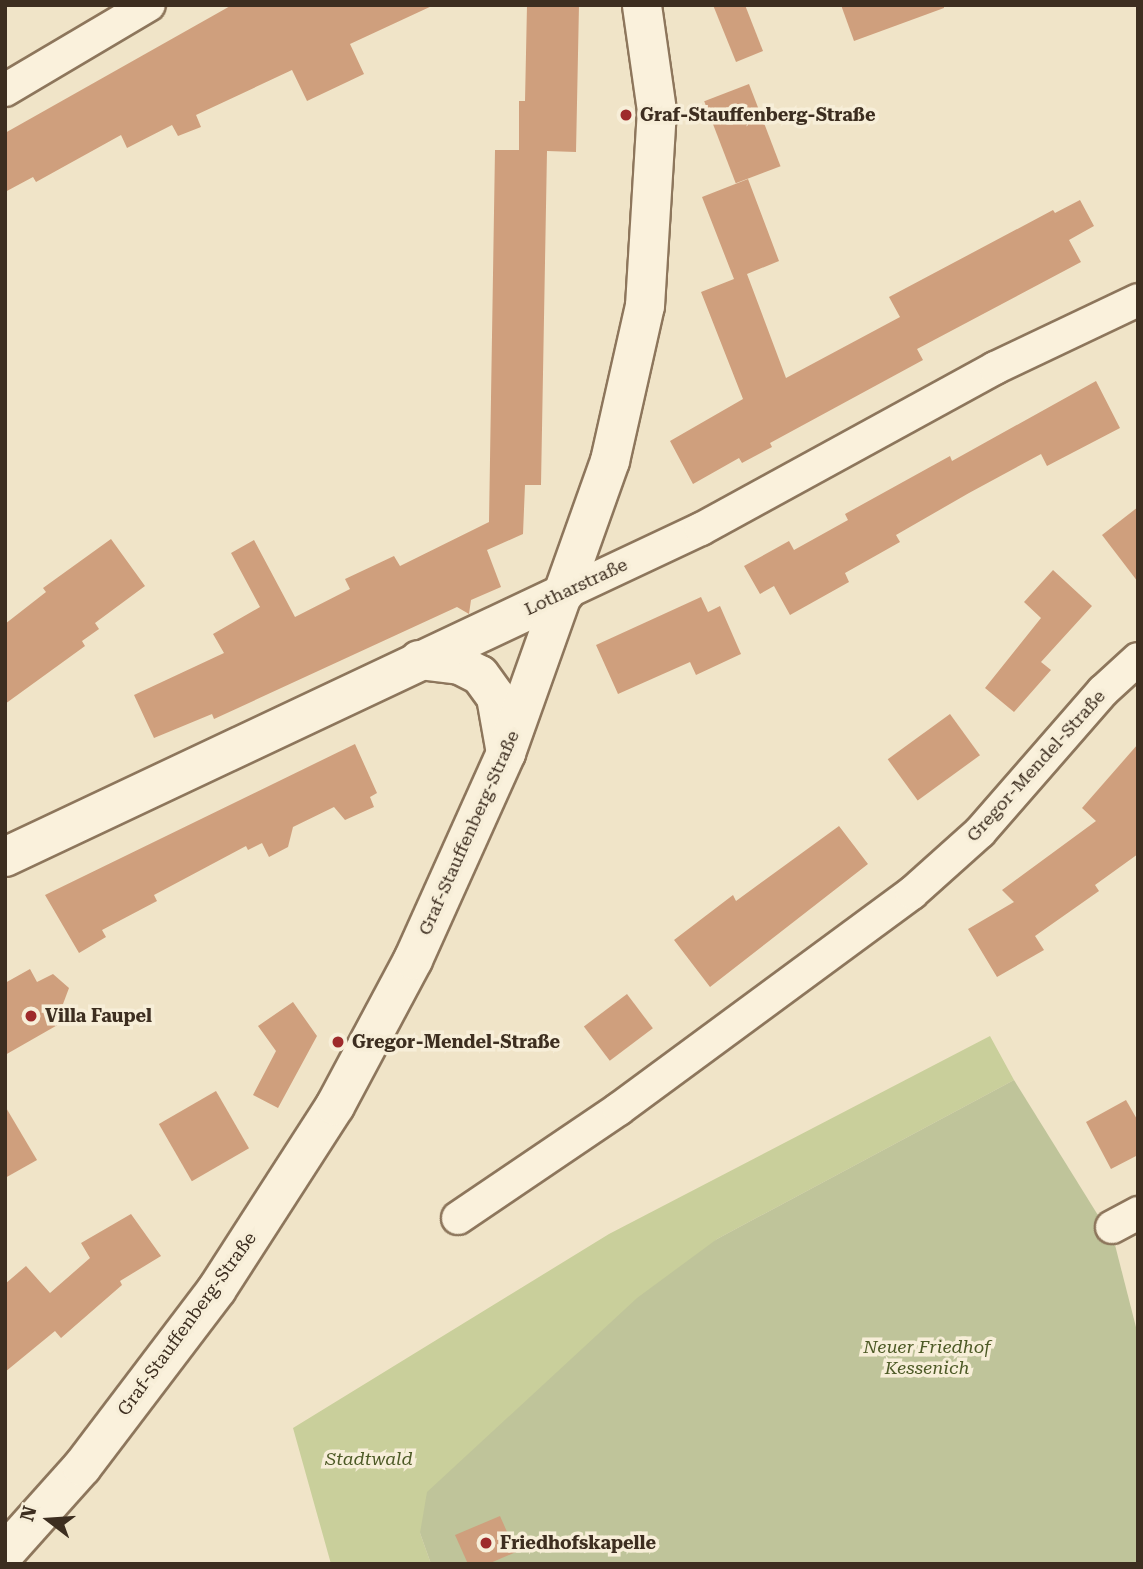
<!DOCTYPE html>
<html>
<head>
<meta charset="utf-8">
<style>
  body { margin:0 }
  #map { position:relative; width:1143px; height:1569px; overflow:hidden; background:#f0e4c8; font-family:"Roboto Serif",serif }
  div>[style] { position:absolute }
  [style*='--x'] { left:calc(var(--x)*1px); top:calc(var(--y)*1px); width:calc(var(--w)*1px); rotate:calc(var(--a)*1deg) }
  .green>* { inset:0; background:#c9cf9b }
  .cemetery>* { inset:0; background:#bfc49a }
  .building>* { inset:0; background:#cf9f7d; transform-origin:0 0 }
  .roads { filter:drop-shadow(2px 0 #8d765c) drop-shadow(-2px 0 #8d765c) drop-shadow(0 2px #8d765c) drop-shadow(0 -2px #8d765c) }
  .minor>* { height:32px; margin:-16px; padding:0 16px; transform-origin:16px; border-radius:16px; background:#faf1dc }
  .tertiary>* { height:38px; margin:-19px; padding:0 19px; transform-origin:19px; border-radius:19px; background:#faf1dc }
  .dots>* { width:19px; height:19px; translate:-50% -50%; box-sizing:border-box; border:4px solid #f7eed8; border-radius:50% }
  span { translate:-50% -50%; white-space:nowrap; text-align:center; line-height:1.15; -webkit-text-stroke:7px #f7eed8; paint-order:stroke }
  .poi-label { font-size:18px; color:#3d2e20; font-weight:700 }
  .left { translate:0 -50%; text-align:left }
  .street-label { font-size:18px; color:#3d2e20 }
  .park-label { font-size:18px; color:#4d5a26; font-style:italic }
  .frame { position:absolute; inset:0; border:7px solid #3d2e20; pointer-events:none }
  .north { position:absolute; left:14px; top:1485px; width:70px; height:70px; -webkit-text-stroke:5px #f7eed8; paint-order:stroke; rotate:287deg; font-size:19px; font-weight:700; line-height:28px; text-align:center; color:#3d2e20 }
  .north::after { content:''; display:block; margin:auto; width:24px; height:32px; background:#3d2e20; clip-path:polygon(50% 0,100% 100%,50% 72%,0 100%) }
</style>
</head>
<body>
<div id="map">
  <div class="green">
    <i style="clip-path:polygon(990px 1036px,1014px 1080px,717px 1239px,420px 1533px,431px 1564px,331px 1564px,293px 1428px,609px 1234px)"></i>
  </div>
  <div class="cemetery">
    <i style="clip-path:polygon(1014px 1080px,1114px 1241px,1138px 1335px,1138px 1564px,431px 1564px,420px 1533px,427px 1492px,637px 1298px,717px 1239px)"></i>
  </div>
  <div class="building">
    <i style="clip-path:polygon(232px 5px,434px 5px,350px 44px,364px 74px,307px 101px,292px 70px,196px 115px,201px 127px,178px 136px,172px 125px,127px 148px,121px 135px,36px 182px,33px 177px,5px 192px,5px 133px)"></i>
    <i style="clip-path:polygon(527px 5px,579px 5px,576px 152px,547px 151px,541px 485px,525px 485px,523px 534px,487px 550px,501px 587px,471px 600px,469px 614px,457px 607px,214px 719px,212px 714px,154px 738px,134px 695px,224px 653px,213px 634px,260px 607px,231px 553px,254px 540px,295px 617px,350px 589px,345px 579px,394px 556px,400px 566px,489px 522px,495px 150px,519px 150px,519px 101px,525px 101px)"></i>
    <i style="clip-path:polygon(713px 5px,745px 5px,763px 51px,736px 62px)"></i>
    <i style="clip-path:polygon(841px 5px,944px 5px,944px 8px,854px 41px)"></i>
    <i style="left:749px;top:84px;width:88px;height:48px;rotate:69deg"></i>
    <i style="clip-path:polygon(748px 179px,779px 261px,747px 274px,786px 378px,900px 317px,889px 297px,1053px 210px,1055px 213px,1080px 200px,1094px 226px,1069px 240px,1081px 262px,917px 349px,923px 360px,770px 443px,772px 447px,742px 463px,739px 458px,693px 484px,670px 441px,743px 399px,701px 292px,734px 279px,702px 197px)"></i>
    <i style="clip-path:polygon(1096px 381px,1120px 428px,1047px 466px,1041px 454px,969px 493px,896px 535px,900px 542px,845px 573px,849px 582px,790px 615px,774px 586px,760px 594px,744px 566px,789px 541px,794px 550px,848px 520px,845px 514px,950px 456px,952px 461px)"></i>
    <i style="clip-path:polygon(1138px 507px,1138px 582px,1102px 535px)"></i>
    <i style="clip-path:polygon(111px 539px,145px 586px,95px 623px,99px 629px,82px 641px,85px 646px,5px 704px,5px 624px,46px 592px,43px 588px)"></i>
    <i style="clip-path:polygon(1053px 570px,1092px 606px,1041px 662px,1051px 670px,1014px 712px,985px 688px,1041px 618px,1024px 602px)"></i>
    <i style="clip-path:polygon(701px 597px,708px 612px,720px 606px,741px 654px,696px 675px,690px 662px,618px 694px,596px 645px)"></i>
    <i style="left:950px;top:714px;width:51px;height:77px;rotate:54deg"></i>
    <i style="clip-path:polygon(355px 744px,377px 793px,370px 797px,374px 807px,345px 820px,334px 807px,293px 827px,288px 847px,269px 857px,262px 843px,248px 850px,246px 846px,154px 895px,157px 901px,102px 930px,106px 937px,79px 953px,45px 895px)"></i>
    <i style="clip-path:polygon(1138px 744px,1138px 854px,1095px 885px,1099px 891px,1035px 936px,1044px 950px,997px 977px,968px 929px,1014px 902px,1002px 890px,1096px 821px,1082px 808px)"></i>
    <i style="clip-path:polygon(839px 826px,868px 864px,710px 987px,674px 940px,733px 895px,736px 901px)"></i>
    <i style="clip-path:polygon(30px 969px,37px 982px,53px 974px,69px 988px,63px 1004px,53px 1010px,61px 1023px,5px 1055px,5px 983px)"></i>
    <i style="left:627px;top:994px;width:43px;height:54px;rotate:53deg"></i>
    <i style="clip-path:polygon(293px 1002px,317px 1036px,278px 1108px,253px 1095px,276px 1051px,258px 1026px)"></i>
    <i style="left:216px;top:1091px;width:66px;height:66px;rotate:60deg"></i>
    <i style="clip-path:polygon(1126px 1100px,1138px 1121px,1138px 1155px,1111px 1169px,1086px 1122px)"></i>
    <i style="clip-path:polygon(5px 1106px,37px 1160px,5px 1178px)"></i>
    <i style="clip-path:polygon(131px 1214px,161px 1256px,120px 1281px,122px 1285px,61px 1338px,55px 1331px,5px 1372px,5px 1284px,26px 1266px,50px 1293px,90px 1258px,81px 1243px)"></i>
    <i style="clip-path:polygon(500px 1516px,516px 1552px,488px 1564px,468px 1564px,455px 1535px)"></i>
  </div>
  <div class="roads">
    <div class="minor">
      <i style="--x:5;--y:90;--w:167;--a:-30.6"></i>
      <i style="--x:565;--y:593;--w:150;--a:-25.2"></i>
      <i style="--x:701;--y:529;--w:335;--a:-28.7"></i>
      <i style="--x:995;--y:368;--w:158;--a:-25.4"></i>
      <i style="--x:458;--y:1218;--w:194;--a:-34.1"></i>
      <i style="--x:619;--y:1109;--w:364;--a:-36.4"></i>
      <i style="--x:912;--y:893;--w:91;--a:-41.9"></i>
      <i style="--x:980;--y:832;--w:187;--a:-48.9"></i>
      <i style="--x:1103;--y:691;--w:47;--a:-42.4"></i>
      <i style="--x:1112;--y:1227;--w:30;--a:-28"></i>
    </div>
    <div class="tertiary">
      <i style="--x:419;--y:660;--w:41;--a:7"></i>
      <i style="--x:460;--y:665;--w:22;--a:27"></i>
      <i style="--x:480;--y:675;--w:27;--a:54"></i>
      <i style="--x:496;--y:697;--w:57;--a:79.9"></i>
      <i style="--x:5;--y:857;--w:619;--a:-25.24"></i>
      <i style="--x:5;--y:1553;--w:115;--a:-48.2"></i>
      <i style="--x:82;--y:1467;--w:223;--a:-52.8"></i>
      <i style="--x:217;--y:1289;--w:218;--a:-57.2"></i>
      <i style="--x:335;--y:1106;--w:166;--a:-61.9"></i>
      <i style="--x:413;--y:960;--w:227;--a:-65.8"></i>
      <i style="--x:506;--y:753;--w:310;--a:-70.4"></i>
      <i style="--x:610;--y:461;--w:159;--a:-77.3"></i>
      <i style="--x:645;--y:306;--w:195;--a:-86.5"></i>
      <i style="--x:657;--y:111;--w:107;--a:-98.1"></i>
    </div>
  </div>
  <div class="dots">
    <i style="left:626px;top:115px;background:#9e2a2b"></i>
    <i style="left:31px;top:1016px;background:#9e2a2b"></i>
    <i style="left:338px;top:1042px;background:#9e2a2b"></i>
    <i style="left:486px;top:1543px;background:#9e2a2b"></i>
  </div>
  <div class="poi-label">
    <span class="left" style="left:640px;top:115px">Graf-Stauffenberg-Straße</span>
    <span class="left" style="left:45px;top:1016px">Villa Faupel</span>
    <span class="left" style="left:352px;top:1042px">Gregor-Mendel-Straße</span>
    <span class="left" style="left:500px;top:1543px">Friedhofskapelle</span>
  </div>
  <div class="street-label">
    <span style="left:576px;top:587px;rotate:-25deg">Lotharstraße</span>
    <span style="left:1036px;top:766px;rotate:-48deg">Gregor-Mendel-Straße</span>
    <span style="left:469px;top:833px;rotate:-66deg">Graf-Stauffenberg-Straße</span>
    <span style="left:187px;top:1324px;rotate:-54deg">Graf-Stauffenberg-Straße</span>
  </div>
  <div class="park-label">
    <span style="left:927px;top:1358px">Neuer Friedhof<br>Kessenich</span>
    <span style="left:369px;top:1459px">Stadtwald</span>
  </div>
  <div class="frame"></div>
  <div class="north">N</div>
</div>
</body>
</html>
